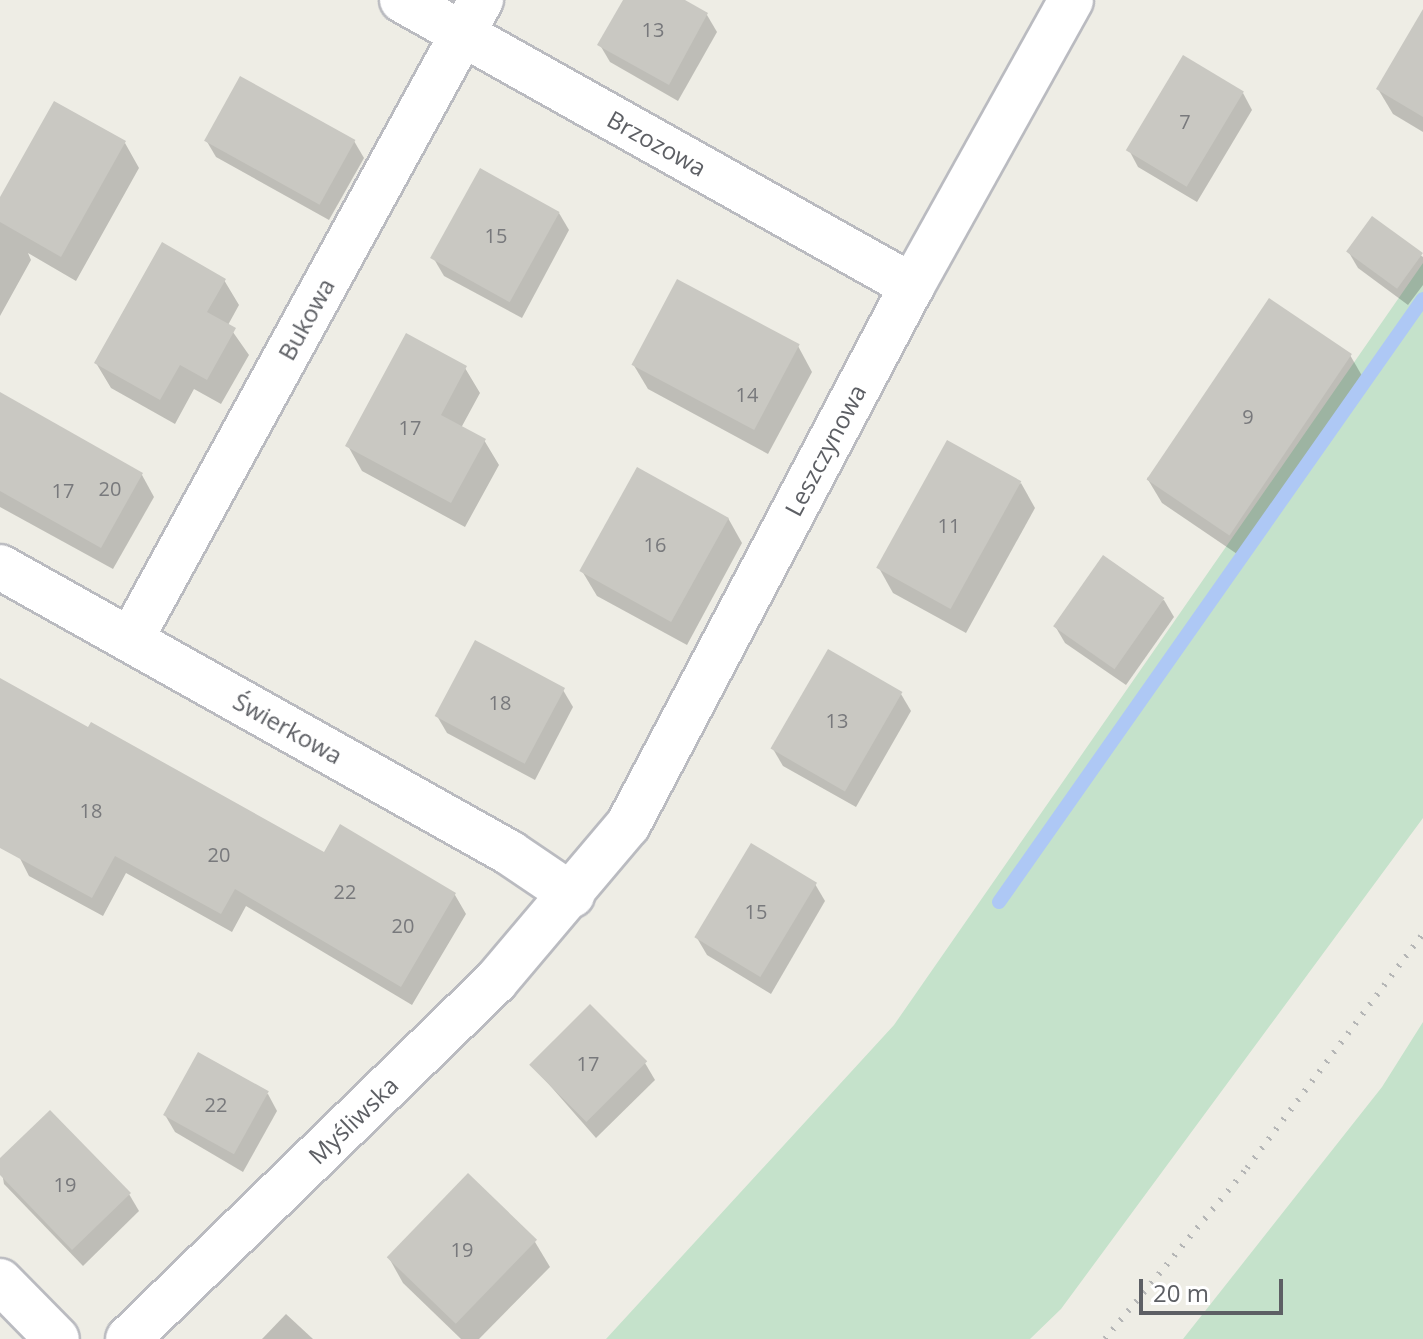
<!DOCTYPE html>
<html>
<head>
<meta charset="utf-8">
<style>
  body { margin:0 }
  #map { position:relative; width:1423px; height:1339px; overflow:hidden; background:#eeede5; font-family:"Open Sans",sans-serif }
  div>[style] { position:absolute }
  [style*='--x'] { left:calc(var(--x)*1px); top:calc(var(--y)*1px); width:calc(var(--w)*1px); rotate:calc(var(--a)*1deg) }
  .green>* { inset:0; background:#c5e2cb }
  .shadow>* { inset:0; background:#0003 }
  .stream>* { height:14px; margin:-7px; padding:0 7px; transform-origin:7px; border-radius:7px; background:#aec8f5 }
  .building>* { inset:0; background:#c9c8c2; transform-origin:0 0 }
  .roads { filter:drop-shadow(2px 0 #babbc0) drop-shadow(-2px 0 #babbc0) drop-shadow(0 2px #babbc0) drop-shadow(0 -2px #babbc0) }
  .minor>* { height:44px; margin:-22px; padding:0 22px; transform-origin:22px; border-radius:22px; background:#fff }
  .rail>* { height:6px; margin-top:-3px; transform-origin:0; background:repeating-linear-gradient(90deg,#b5b6b6 0 2px,transparent 0 12px) }
  span { translate:-50% -50%; white-space:nowrap; text-align:center; line-height:1.15; -webkit-text-stroke:8px #fff; paint-order:stroke }
  .number-label { font-size:20px; color:#78797c }
  .number-label span { -webkit-text-stroke-width:0 }
  .street-label { font-size:24px; color:#5d5f64 }
  .scale { position:absolute; left:1139px; top:1279px; width:144px; height:36px; box-sizing:border-box; border:4px solid #5d5f64; border-top:0; padding-left:10px; font-size:24px; line-height:28px; white-space:nowrap; color:#5d5f64; -webkit-text-stroke:6px #fff; paint-order:stroke }
</style>
</head>
<body>
<div id="map">
  <div class="green">
    <i style="clip-path:polygon(1423px 263px,1423px 818px,1061px 1309px,1030px 1339px,606px 1339px,894px 1025px)"></i>
    <i style="clip-path:polygon(1423px 1022px,1423px 1339px,1183px 1339px,1382px 1087px)"></i>
  </div>
  <div class="shadow">
    <i style="clip-path:polygon(625px 0,681px 0,707px 15px,717px 32px,678px 101px,610px 62px,600px 45px)"></i>
    <i style="clip-path:polygon(1423px 12px,1423px 132px,1393px 114px,1378px 89px)"></i>
    <i style="clip-path:polygon(1243px 93px,1252px 110px,1197px 202px,1138px 167px,1129px 150px)"></i>
    <i style="clip-path:polygon(206px 140px,354px 141px,364px 158px,329px 220px,216px 157px)"></i>
    <i style="clip-path:polygon(125px 143px,139px 168px,76px 281px,28px 253px,31px 260px,0 316px,0 201px)"></i>
    <i style="clip-path:polygon(559px 213px,569px 230px,522px 318px,444px 276px,434px 259px)"></i>
    <i style="clip-path:polygon(1372px 219px,1423px 257px,1423px 285px,1408px 305px,1358px 268px,1348px 251px)"></i>
    <i style="clip-path:polygon(224px 280px,239px 305px,228px 325px,249px 355px,221px 404px,194px 389px,175px 424px,111px 388px,96px 363px)"></i>
    <i style="clip-path:polygon(798px 346px,812px 372px,768px 454px,648px 389px,633px 364px)"></i>
    <i style="clip-path:polygon(1350px 355px,1365px 381px,1243px 558px,1162px 503px,1147px 478px)"></i>
    <i style="clip-path:polygon(465px 368px,480px 393px,461px 428px,484px 440px,499px 465px,465px 527px,362px 471px,348px 446px)"></i>
    <i style="clip-path:polygon(0 394px,142px 475px,154px 497px,113px 569px,0 507px)"></i>
    <i style="clip-path:polygon(1021px 483px,1035px 508px,966px 633px,893px 593px,879px 568px)"></i>
    <i style="clip-path:polygon(728px 518px,742px 543px,687px 645px,597px 596px,582px 571px)"></i>
    <i style="clip-path:polygon(1164px 600px,1174px 617px,1126px 685px,1065px 643px,1055px 626px)"></i>
    <i style="clip-path:polygon(0 681px,324px 855px,455px 895px,466px 914px,412px 1005px,246px 906px,232px 932px,126px 873px,103px 916px,29px 876px,0 819px)"></i>
    <i style="clip-path:polygon(563px 690px,573px 707px,535px 780px,447px 733px,437px 716px)"></i>
    <i style="clip-path:polygon(901px 694px,911px 711px,856px 807px,783px 766px,773px 749px)"></i>
    <i style="clip-path:polygon(815px 884px,825px 901px,771px 994px,707px 955px,697px 938px)"></i>
    <i style="clip-path:polygon(645px 1063px,655px 1080px,596px 1138px,532px 1065px)"></i>
    <i style="clip-path:polygon(268px 1094px,277px 1111px,243px 1172px,175px 1132px,165px 1115px)"></i>
    <i style="clip-path:polygon(0 1161px,129px 1194px,139px 1211px,83px 1266px,4px 1184px)"></i>
    <i style="clip-path:polygon(535px 1242px,550px 1267px,479px 1339px,461px 1339px,403px 1283px,389px 1258px)"></i>
    <i style="clip-path:polygon(286px 1314px,313px 1339px,262px 1339px)"></i>
  </div>
  <div class="stream">
    <i style="--x:999;--y:902;--w:737;--a:-54.89"></i>
  </div>
  <div class="building">
    <i style="clip-path:polygon(623px 0,685px 0,708px 13px,669px 85px,597px 45px)"></i>
    <i style="clip-path:polygon(1423px 9px,1423px 117px,1376px 89px)"></i>
    <i style="left:1183px;top:55px;width:71px;height:111px;rotate:31deg"></i>
    <i style="left:240px;top:76px;width:132px;height:74px;rotate:29deg"></i>
    <i style="clip-path:polygon(54px 101px,126px 141px,61px 257px,0 222px,0 197px)"></i>
    <i style="left:480px;top:168px;width:91px;height:103px;rotate:29deg"></i>
    <i style="left:1372px;top:216px;width:63px;height:44px;rotate:36deg"></i>
    <i style="clip-path:polygon(162px 242px,226px 279px,207px 312px,236px 328px,207px 380px,180px 365px,160px 400px,94px 363px)"></i>
    <i style="left:677px;top:279px;width:139px;height:97px;rotate:28deg"></i>
    <i style="left:1269px;top:298px;width:100px;height:219px;rotate:34deg"></i>
    <i style="clip-path:polygon(406px 333px,467px 366px,441px 415px,486px 439px,451px 503px,345px 446px)"></i>
    <i style="clip-path:polygon(0 392px,143px 473px,101px 548px,0 491px)"></i>
    <i style="left:947px;top:440px;width:85px;height:146px;rotate:29deg"></i>
    <i style="left:637px;top:467px;width:105px;height:119px;rotate:29deg"></i>
    <i style="left:1103px;top:555px;width:75px;height:87px;rotate:35deg"></i>
    <i style="left:475px;top:640px;width:102px;height:86px;rotate:28deg"></i>
    <i style="left:828px;top:649px;width:86px;height:115px;rotate:30deg"></i>
    <i style="clip-path:polygon(0 678px,88px 727px,91px 722px,324px 852px,340px 824px,456px 893px,401px 987px,235px 889px,221px 914px,115px 856px,92px 898px,0 848px)"></i>
    <i style="left:751px;top:843px;width:77px;height:110px;rotate:31deg"></i>
    <i style="left:590px;top:1004px;width:81px;height:86px;rotate:45deg"></i>
    <i style="left:198px;top:1052px;width:81px;height:72px;rotate:29deg"></i>
    <i style="clip-path:polygon(50px 1110px,131px 1193px,72px 1250px,0 1175px,0 1158px)"></i>
    <i style="left:468px;top:1173px;width:96px;height:117px;rotate:44deg"></i>
  </div>
  <div class="roads">
    <div class="minor">
      <i style="--x:402;--y:0;--w:585;--a:29.28"></i>
      <i style="--x:0;--y:567;--w:585;--a:29.28"></i>
      <i style="--x:510;--y:853;--w:75;--a:34.1"></i>
      <i style="--x:131;--y:639;--w:729;--a:-61.29"></i>
      <i style="--x:0;--y:1281;--w:81;--a:45.5"></i>
      <i style="--x:128;--y:1339;--w:513;--a:-44.21"></i>
      <i style="--x:496;--y:981;--w:204;--a:-49.8"></i>
      <i style="--x:628;--y:825;--w:609;--a:-62.22"></i>
      <i style="--x:912;--y:286;--w:327;--a:-60.9"></i>
    </div>
  </div>
  <div class="rail">
    <i style="--x:1105;--y:1339;--w:222;--a:-50.3"></i>
    <i style="--x:1247;--y:1168;--w:293;--a:-53.1"></i>
  </div>
  <div class="number-label">
    <span style="left:653px;top:29px">13</span>
    <span style="left:1185px;top:121px">7</span>
    <span style="left:496px;top:235px">15</span>
    <span style="left:747px;top:394px">14</span>
    <span style="left:1248px;top:416px">9</span>
    <span style="left:410px;top:427px">17</span>
    <span style="left:110px;top:488px">20</span>
    <span style="left:63px;top:490px">17</span>
    <span style="left:949px;top:525px">11</span>
    <span style="left:655px;top:544px">16</span>
    <span style="left:500px;top:702px">18</span>
    <span style="left:837px;top:720px">13</span>
    <span style="left:91px;top:810px">18</span>
    <span style="left:219px;top:854px">20</span>
    <span style="left:345px;top:891px">22</span>
    <span style="left:756px;top:911px">15</span>
    <span style="left:403px;top:925px">20</span>
    <span style="left:588px;top:1063px">17</span>
    <span style="left:216px;top:1104px">22</span>
    <span style="left:65px;top:1184px">19</span>
    <span style="left:462px;top:1249px">19</span>
  </div>
  <div class="street-label">
    <span style="left:657px;top:143px;rotate:29deg">Brzozowa</span>
    <span style="left:306px;top:319px;rotate:-61deg">Bukowa</span>
    <span style="left:825px;top:450px;rotate:-62deg">Leszczynowa</span>
    <span style="left:288px;top:728px;rotate:29deg">Świerkowa</span>
    <span style="left:353px;top:1120px;rotate:-44deg">Myśliwska</span>
  </div>
  <div class="scale">20 m</div>
</div>
</body>
</html>
